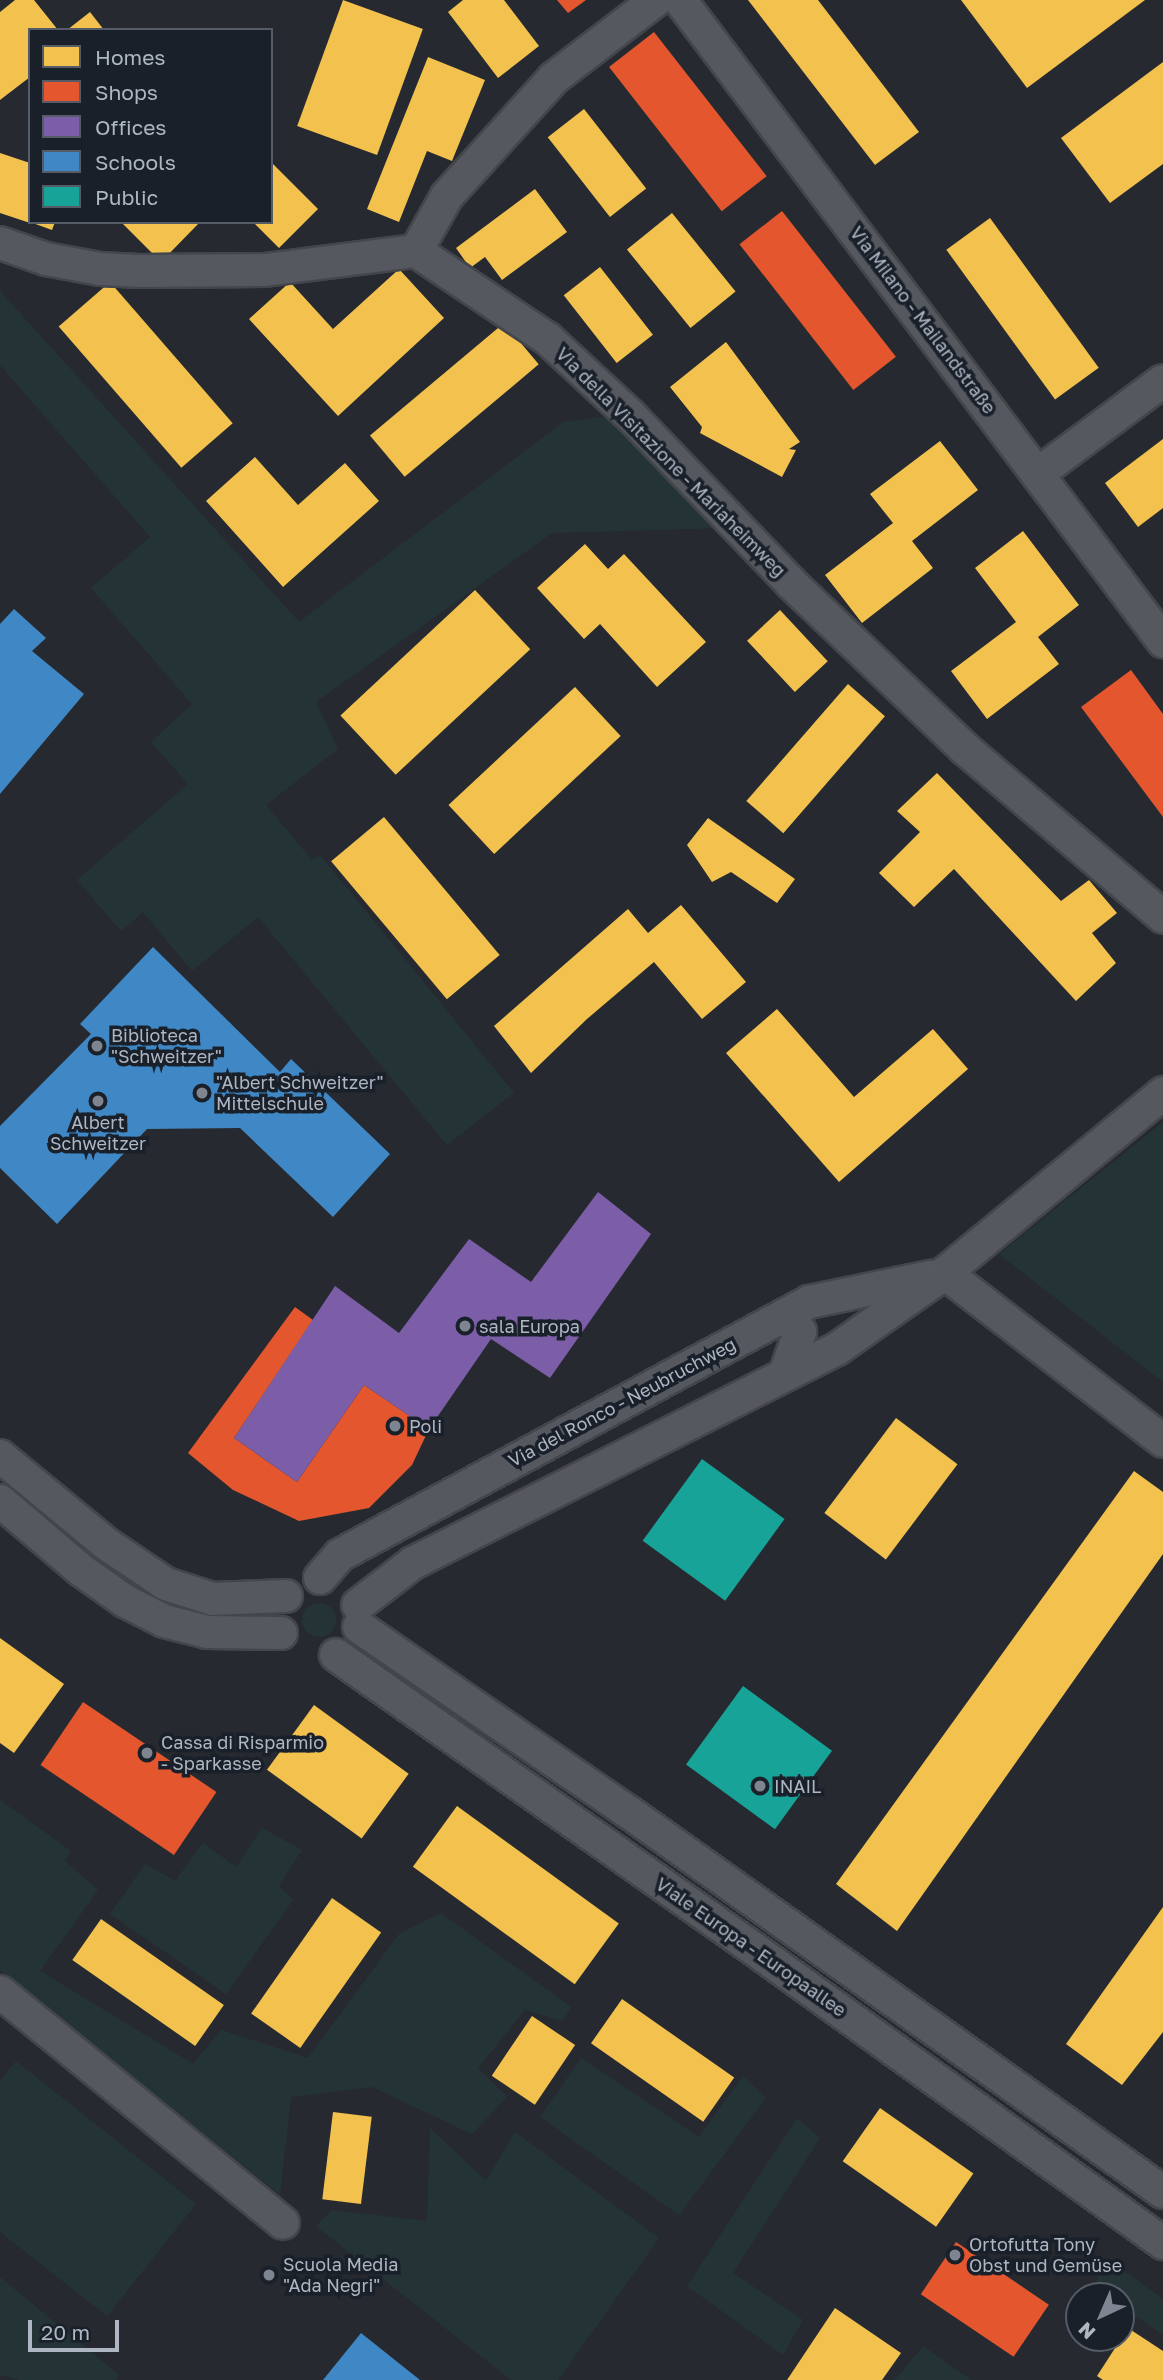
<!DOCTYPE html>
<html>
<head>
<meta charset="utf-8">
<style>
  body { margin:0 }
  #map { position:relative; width:1163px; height:2380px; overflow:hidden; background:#262a30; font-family:"Golos Text",sans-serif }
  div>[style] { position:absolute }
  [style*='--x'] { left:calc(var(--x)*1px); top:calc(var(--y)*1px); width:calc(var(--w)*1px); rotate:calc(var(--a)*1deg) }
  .green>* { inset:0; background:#243436 }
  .round { border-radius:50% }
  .homes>* { inset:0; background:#f2c14e; transform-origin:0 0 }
  .shops>* { inset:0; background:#e4572e; transform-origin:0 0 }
  .offices>* { inset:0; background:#7b5ea7 }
  .schools>* { inset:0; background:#3f88c5 }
  .public>* { inset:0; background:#17a398; transform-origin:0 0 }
  .roads { filter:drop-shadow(2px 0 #43464b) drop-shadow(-2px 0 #43464b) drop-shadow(0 2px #43464b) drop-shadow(0 -2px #43464b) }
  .minor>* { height:32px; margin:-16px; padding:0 16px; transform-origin:16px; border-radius:16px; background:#55585f }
  .dots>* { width:19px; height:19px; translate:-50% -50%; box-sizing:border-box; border:4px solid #1a202a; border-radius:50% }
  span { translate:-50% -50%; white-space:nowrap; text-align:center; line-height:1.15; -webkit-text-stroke:7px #1a202a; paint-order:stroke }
  .street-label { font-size:18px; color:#aeb6c3 }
  .poi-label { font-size:18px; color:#aeb6c3 }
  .left { translate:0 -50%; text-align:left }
  .legend { position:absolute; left:28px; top:28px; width:245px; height:196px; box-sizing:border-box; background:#1a202a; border:2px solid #555c67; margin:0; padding:9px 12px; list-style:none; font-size:21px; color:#aeb6c3 }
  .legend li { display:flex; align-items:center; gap:14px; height:35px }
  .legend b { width:35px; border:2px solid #555c67 }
  .north { position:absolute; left:1065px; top:2282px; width:70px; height:70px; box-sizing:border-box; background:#1a202a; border:2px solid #555c67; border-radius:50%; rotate:224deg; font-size:19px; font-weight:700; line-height:28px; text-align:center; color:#aeb6c3 }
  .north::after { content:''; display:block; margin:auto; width:24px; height:32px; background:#7e8590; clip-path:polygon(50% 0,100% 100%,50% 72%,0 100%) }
  .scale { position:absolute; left:28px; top:2320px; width:91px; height:32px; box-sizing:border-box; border:4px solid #aeb6c3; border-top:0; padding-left:9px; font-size:21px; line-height:24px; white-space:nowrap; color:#aeb6c3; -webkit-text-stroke:5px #1a202a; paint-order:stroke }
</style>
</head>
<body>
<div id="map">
  <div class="green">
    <i style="clip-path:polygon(0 291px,299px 622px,563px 422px,616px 415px,723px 528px,552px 533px,316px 702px,338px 749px,266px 805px,312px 860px,320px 855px,514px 1093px,447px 1145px,258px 917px,192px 971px,143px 912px,121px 931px,77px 880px,188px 784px,151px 742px,192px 704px,91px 588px,150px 537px,0 365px)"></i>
    <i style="clip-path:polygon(1163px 1122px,1163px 1382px,999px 1254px)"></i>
    <i class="round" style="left:302px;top:1603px;width:34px;height:34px"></i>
    <i style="clip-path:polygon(0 1800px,71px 1851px,65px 1861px,98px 1890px,40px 1971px,193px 2064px,221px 2030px,308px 2058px,399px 1934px,441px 1913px,571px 2007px,563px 2021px,525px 2010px,478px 2068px,507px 2097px,472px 2134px,372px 2087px,291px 2097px,280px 2195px,0 1970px)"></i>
    <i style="clip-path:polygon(262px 1828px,302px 1850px,279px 1886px,293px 1900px,226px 1994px,110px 1914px,145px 1864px,175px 1881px,203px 1843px,236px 1867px)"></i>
    <i style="clip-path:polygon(581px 2058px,699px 2137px,743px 2076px,766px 2098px,679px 2215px,540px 2117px)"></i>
    <i style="clip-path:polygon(16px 2061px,196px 2204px,107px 2316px,0 2232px,0 2081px)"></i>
    <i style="clip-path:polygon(797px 2118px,820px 2138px,733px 2273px,803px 2320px,783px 2355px,687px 2286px)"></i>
    <i style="clip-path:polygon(430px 2128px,486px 2181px,515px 2132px,659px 2238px,558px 2380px,511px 2380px,316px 2226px,332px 2210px,427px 2221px)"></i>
    <i style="clip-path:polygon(1109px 2260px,1163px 2299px,1163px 2335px,1121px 2306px,1121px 2296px,1107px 2296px,1093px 2286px)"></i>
    <i style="clip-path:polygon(0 2277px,119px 2375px,115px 2380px,20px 2380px,0 2375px)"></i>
    <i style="clip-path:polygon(923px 2346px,971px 2380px,895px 2380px)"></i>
  </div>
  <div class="homes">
    <i style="clip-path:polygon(15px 0,34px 0,58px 30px,30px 30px,30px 77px,0 100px,0 12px)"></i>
    <i style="left:343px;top:0;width:85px;height:134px;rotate:20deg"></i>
    <i style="clip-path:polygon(463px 0,504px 0,539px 46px,498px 78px,448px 12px)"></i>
    <i style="clip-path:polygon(748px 0,818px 0,919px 132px,875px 165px)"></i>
    <i style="clip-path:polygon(961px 0,1145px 0,1027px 88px)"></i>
    <i style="clip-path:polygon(90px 12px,104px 30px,67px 30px)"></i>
    <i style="clip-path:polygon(428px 57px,485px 80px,452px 161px,427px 151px,399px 222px,367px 209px)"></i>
    <i style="clip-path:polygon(1163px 62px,1163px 164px,1110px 203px,1061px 138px)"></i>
    <i style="left:584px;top:109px;width:101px;height:46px;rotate:52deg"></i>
    <i style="clip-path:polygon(0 153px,30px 163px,30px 223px,0 213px)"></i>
    <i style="clip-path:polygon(271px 162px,318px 209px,279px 248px,253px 222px,271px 222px)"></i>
    <i style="clip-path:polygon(535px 189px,567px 232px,502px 280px,485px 257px,470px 268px,456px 248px)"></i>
    <i style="left:672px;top:213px;width:101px;height:58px;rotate:51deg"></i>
    <i style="left:990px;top:218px;width:185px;height:54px;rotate:54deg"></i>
    <i style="clip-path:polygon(30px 222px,55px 222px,52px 230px)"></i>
    <i style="clip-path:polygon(121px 222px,200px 222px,161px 262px)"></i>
    <i style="left:600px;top:267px;width:86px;height:46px;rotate:52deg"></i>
    <i style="clip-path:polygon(399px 269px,444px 318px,338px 416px,249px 319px,290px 282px,333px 329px)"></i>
    <i style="left:110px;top:282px;width:187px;height:68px;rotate:49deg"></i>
    <i style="left:504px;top:323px;width:54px;height:175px;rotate:50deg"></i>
    <i style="clip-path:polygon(726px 342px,800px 442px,789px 449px,796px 450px,782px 477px,700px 433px,702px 427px,670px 387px)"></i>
    <i style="clip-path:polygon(1163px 439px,1163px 508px,1138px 527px,1105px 483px)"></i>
    <i style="clip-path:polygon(940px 441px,978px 490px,912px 541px,933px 568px,862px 623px,825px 575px,893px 523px,870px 494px)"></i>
    <i style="clip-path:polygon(255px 457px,298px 505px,345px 463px,379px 501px,283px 587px,206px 501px)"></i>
    <i style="clip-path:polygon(1023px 531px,1079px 605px,1038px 637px,1059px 664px,987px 719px,951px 671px,1016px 622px,975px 568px)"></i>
    <i style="clip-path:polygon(585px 544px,608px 569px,624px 554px,706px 642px,657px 687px,600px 624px,584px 639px,537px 588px)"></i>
    <i style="left:475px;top:590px;width:81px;height:184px;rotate:47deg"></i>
    <i style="left:780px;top:610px;width:70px;height:45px;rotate:47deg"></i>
    <i style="left:848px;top:684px;width:49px;height:155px;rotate:41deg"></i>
    <i style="left:575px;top:687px;width:67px;height:173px;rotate:47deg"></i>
    <i style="clip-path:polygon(937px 773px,1061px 901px,1089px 880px,1117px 913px,1092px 933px,1116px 963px,1076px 1001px,954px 869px,914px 907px,879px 873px,920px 832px,897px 811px)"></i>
    <i style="left:384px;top:817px;width:180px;height:69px;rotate:50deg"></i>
    <i style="clip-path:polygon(708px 818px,795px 879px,777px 903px,731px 872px,712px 882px,687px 845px)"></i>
    <i style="clip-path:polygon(681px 905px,746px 982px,702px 1019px,654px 962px,587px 1019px,531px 1073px,494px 1026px,628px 909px,648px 933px)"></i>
    <i style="clip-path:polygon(777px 1009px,854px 1097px,933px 1029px,968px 1069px,839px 1182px,726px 1053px)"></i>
    <i style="left:896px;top:1418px;width:77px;height:119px;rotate:37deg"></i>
    <i style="clip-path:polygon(1134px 1471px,1163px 1492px,1163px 1554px,897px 1931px,836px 1884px)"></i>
    <i style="clip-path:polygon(0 1638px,64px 1684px,14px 1753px,0 1743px)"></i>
    <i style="left:314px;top:1705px;width:117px;height:80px;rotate:36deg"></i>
    <i style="left:457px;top:1806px;width:200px;height:75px;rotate:36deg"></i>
    <i style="left:332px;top:1898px;width:60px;height:141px;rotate:35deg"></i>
    <i style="clip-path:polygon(1163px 1907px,1163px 2032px,1122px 2085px,1066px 2044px)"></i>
    <i style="left:101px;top:1919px;width:150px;height:50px;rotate:35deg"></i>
    <i style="left:622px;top:1999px;width:137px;height:54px;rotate:35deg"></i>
    <i style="left:532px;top:2016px;width:52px;height:72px;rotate:34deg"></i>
    <i style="left:880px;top:2108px;width:114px;height:65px;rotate:35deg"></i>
    <i style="left:333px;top:2112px;width:39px;height:88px;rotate:7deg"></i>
    <i style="clip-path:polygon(835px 2308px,901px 2353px,882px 2380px,787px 2380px)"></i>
    <i style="clip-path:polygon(1128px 2328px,1163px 2351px,1163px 2380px,1103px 2380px,1097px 2376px)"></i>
  </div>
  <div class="shops">
    <i style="clip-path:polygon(557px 0,586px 0,568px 13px)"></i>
    <i style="left:654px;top:32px;width:183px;height:57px;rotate:52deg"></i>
    <i style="left:782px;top:211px;width:185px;height:54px;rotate:52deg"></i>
    <i style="clip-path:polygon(1131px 670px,1163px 714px,1163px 817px,1081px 707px)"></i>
    <i style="clip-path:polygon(295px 1307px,313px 1320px,234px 1438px,297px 1482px,364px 1385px,429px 1429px,412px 1465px,369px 1508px,299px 1521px,233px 1490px,188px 1453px)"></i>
    <i style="left:83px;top:1702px;width:161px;height:76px;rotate:34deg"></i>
    <i style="left:956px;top:2242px;width:112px;height:63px;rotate:34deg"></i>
  </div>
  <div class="offices">
    <i style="clip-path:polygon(598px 1192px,651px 1234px,550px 1378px,491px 1339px,429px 1429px,364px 1385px,297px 1482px,234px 1438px,335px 1286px,399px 1333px,469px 1239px,531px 1282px)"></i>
  </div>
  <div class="schools">
    <i style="clip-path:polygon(14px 609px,46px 638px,32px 651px,84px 694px,0 794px,0 624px)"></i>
    <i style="clip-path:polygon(153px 947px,280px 1072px,291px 1059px,390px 1154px,333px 1217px,240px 1128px,147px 1129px,57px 1224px,0 1168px,0 1126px,91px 1034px,80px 1024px)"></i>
    <i style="clip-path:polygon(361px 2333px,420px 2380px,323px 2380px)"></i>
  </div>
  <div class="public">
    <i style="left:702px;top:1459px;width:102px;height:101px;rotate:36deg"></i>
    <i style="left:743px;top:1686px;width:110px;height:97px;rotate:36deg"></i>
  </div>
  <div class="roads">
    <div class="minor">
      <i style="--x:680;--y:0;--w:803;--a:53"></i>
      <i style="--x:0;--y:243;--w:49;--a:19.2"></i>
      <i style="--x:46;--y:259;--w:55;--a:10.5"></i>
      <i style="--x:100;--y:269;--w:39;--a:3"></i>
      <i style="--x:139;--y:271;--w:126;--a:-0.5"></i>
      <i style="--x:265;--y:270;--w:152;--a:-7.2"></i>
      <i style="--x:416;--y:251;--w:159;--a:33.7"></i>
      <i style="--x:548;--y:339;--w:113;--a:42.9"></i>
      <i style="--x:631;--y:416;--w:231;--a:46.2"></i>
      <i style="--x:791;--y:583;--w:239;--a:43.6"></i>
      <i style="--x:964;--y:748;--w:261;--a:40.3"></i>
      <i style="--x:416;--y:251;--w:63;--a:-60.6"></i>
      <i style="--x:447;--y:196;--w:159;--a:-47.8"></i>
      <i style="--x:554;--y:78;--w:128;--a:-37.4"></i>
      <i style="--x:1039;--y:473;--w:154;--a:-36.6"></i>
      <i style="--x:945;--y:1273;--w:275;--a:37.6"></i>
      <i style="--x:785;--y:1374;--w:45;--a:-70.3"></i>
      <i style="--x:800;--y:1332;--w:22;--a:-117"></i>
      <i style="--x:0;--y:1456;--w:136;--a:39.6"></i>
      <i style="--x:105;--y:1543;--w:73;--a:33.9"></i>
      <i style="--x:166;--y:1584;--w:49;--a:17.7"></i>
      <i style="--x:213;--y:1599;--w:73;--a:-2.4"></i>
      <i style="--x:0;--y:1501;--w:106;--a:40.4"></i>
      <i style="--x:81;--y:1570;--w:54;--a:35.2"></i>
      <i style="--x:125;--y:1601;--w:44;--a:27.1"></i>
      <i style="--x:164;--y:1621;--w:44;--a:14.3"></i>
      <i style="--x:207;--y:1632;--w:74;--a:0.8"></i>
      <i style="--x:320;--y:1578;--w:30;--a:-49"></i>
      <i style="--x:340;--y:1555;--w:533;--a:-28.34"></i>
      <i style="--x:809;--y:1302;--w:124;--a:-11.7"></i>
      <i style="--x:358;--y:1605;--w:69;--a:-37.4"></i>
      <i style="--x:413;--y:1563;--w:475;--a:-26.8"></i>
      <i style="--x:837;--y:1349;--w:132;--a:-35.1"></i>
      <i style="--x:945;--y:1273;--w:283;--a:-39.5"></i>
      <i style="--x:359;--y:1627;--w:329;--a:34.5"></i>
      <i style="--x:630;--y:1813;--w:654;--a:35.42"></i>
      <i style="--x:336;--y:1655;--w:511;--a:35.12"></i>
      <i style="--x:754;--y:1949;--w:504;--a:35.71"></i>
      <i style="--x:0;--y:1992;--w:365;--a:39.2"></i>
    </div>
  </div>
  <div class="dots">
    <i style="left:97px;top:1046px;background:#7e8590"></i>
    <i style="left:202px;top:1093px;background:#7e8590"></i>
    <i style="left:98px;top:1101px;background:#7e8590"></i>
    <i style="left:465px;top:1326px;background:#7e8590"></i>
    <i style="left:395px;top:1426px;background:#7e8590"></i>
    <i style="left:147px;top:1753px;background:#7e8590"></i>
    <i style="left:760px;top:1786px;background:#7e8590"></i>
    <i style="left:955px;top:2255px;background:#7e8590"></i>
    <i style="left:269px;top:2275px;background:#7e8590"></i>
  </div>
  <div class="street-label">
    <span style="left:923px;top:320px;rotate:53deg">Via Milano - Mailandstraße</span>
    <span style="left:671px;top:462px;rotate:45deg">Via della Visitazione - Mariaheimweg</span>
    <span style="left:622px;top:1402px;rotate:-28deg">Via del Ronco - Neubruchweg</span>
    <span style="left:751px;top:1947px;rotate:35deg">Viale Europa - Europaallee</span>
  </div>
  <div class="poi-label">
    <span class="left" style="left:111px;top:1046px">Biblioteca<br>"Schweitzer"</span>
    <span class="left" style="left:216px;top:1093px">"Albert Schweitzer"<br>Mittelschule</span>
    <span style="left:98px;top:1133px">Albert<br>Schweitzer</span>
    <span class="left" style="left:479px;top:1326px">sala Europa</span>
    <span class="left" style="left:409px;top:1426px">Poli</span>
    <span class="left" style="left:161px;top:1753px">Cassa di Risparmio<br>- Sparkasse</span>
    <span class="left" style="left:774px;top:1786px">INAIL</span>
    <span class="left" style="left:969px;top:2255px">Ortofutta Tony<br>Obst und Gemüse</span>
    <span class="left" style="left:283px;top:2275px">Scuola Media<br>"Ada Negri"</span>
  </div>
  <ul class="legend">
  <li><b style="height:19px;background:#f2c14e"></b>Homes</li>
  <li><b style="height:19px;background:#e4572e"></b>Shops</li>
  <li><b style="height:19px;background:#7b5ea7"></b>Offices</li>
  <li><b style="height:19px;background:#3f88c5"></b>Schools</li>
  <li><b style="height:19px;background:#17a398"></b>Public</li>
  </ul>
  <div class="north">N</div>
  <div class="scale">20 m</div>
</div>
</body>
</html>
